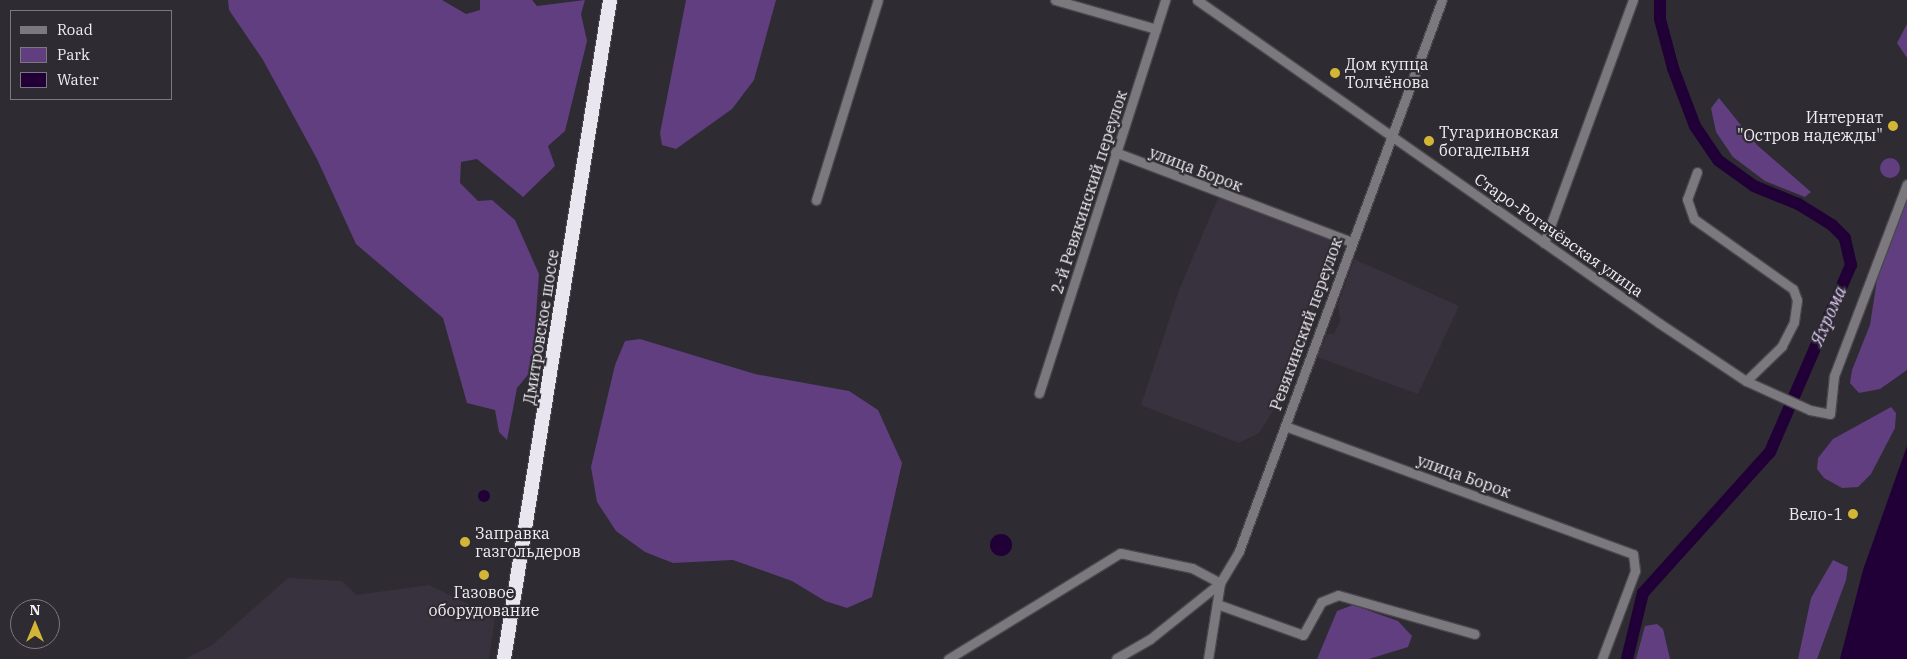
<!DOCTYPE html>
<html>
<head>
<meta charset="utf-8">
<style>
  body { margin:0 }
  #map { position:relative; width:1907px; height:659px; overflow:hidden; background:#2e2b32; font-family:"IBM Plex Serif",serif }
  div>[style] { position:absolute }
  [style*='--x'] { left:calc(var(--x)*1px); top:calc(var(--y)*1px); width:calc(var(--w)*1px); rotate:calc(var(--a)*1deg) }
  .built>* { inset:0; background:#38323e }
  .green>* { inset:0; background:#603e80 }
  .round { border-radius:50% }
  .water>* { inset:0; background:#200036 }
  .river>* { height:12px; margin:-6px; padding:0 6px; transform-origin:6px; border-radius:6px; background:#200036 }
  .roads { filter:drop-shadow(1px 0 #49464d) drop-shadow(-1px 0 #49464d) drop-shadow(0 1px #49464d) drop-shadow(0 -1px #49464d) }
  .minor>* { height:9px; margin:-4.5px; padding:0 4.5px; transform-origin:4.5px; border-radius:4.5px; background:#7b797d }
  .highway>* { height:14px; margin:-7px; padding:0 7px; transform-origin:7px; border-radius:7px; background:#eae6ef }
  .dots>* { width:14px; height:14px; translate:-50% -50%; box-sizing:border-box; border:2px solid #2e2b32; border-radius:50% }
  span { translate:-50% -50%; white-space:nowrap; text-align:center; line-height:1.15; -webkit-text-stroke:4.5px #2e2b32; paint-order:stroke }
  .poi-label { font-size:16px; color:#efedf1 }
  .left { translate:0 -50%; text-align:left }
  .right { translate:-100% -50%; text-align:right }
  .street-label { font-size:16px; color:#efedf1 }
  .water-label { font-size:18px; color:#d9c5f0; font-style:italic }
  .legend { position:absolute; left:10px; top:10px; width:162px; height:90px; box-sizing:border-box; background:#2e2b32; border:1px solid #7b797e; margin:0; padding:6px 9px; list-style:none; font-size:15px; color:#efedf1 }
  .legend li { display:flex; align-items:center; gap:10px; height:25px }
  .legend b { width:25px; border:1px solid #7b797e }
  .north { position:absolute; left:10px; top:599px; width:50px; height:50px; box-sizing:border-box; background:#2e2b32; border:1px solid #7b797e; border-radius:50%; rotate:0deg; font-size:14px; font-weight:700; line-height:20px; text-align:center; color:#efedf1 }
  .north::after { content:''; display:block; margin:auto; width:18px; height:22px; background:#d3b635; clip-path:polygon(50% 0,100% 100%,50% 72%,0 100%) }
</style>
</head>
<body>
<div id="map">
  <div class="built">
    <i style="clip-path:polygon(1218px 198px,1341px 240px,1282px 397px,1259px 433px,1239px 443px,1141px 405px,1179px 290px)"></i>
    <i style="clip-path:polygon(1354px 259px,1459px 306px,1418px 394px,1317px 357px,1327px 334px,1334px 334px,1340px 321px,1338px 304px)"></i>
    <i style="clip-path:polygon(288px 578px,342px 581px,356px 595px,429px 585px,495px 617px,489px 659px,185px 659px,211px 646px)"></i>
  </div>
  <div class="green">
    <i style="clip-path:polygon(228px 0,442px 0,466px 14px,480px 10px,480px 0,532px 0,537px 6px,585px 0,581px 14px,587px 41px,565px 131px,548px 146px,555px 166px,523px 197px,477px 159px,461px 162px,460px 183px,478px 201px,492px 200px,515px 220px,539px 274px,532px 370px,517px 388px,507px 440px,499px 432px,495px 410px,467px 403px,443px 318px,356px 244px,317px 159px,263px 60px,229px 10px)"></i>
    <i style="clip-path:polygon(686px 0,776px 0,754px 80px,732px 109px,676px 149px,662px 145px,660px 133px)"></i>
    <i style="clip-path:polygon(1907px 24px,1907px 58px,1897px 43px)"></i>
    <i style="clip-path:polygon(1719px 98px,1757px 145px,1811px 192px,1805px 197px,1765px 181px,1733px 157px,1716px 132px,1711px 108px)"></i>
    <i class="round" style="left:1880px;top:158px;width:20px;height:20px"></i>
    <i style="clip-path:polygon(1907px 193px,1907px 370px,1880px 389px,1859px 393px,1850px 383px,1852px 370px,1870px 325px,1878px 273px)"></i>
    <i style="clip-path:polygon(640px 339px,755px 374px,849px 391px,878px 410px,902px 463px,872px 597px,847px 608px,825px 601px,792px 581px,733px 560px,673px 563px,645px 552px,616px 531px,597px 502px,591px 467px,615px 365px,625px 341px)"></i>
    <i style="clip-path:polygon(1891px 407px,1896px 413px,1895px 428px,1871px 474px,1858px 487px,1842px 488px,1824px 478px,1817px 469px,1818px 458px,1833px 439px)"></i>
    <i style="clip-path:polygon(1833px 560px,1848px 567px,1846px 580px,1817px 659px,1798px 659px,1811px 598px)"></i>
    <i style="clip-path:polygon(1353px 605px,1398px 621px,1412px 636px,1408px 647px,1369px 659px,1317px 659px,1337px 611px)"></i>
    <i style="clip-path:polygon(1657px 624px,1663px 629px,1670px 659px,1636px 659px,1645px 626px)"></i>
  </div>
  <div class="water">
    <i style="clip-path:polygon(1907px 446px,1907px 659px,1840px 659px,1863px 570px)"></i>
    <i class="round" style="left:478px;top:490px;width:12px;height:12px"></i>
    <i class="round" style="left:990px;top:534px;width:22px;height:22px"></i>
  </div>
  <div class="river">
    <i style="--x:1627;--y:659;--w:68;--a:-76.4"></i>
    <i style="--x:1643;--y:593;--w:190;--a:-48"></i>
    <i style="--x:1770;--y:452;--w:204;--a:-66.6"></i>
    <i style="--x:1851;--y:265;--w:28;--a:-103"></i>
    <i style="--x:1845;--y:238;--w:18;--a:-135"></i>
    <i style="--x:1832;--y:225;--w:40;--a:-148"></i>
    <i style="--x:1798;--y:204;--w:48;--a:-157.8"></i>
    <i style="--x:1754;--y:186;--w:44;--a:-144.2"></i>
    <i style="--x:1718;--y:160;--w:41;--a:-124.1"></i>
    <i style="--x:1695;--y:126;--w:62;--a:-110.8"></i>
    <i style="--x:1673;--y:68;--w:51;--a:-104.9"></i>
    <i style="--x:1660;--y:19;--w:19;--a:-90"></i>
  </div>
  <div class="roads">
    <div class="minor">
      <i style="--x:1055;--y:0;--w:105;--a:16"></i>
      <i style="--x:1197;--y:0;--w:564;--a:34.96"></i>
      <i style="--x:1659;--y:323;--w:105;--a:33.7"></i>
      <i style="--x:1746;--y:381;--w:70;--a:24.4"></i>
      <i style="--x:1810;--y:410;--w:20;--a:11"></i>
      <i style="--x:1830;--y:414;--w:38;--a:-84"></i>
      <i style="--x:1834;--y:376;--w:205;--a:-69.2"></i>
      <i style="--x:1115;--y:152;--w:254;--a:20.8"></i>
      <i style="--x:1697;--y:172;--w:29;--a:110"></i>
      <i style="--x:1687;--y:199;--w:21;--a:71"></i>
      <i style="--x:1694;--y:219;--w:121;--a:35.3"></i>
      <i style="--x:1793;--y:289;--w:12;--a:70"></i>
      <i style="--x:1797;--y:300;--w:22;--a:98"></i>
      <i style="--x:1794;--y:322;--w:27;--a:117"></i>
      <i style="--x:1782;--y:346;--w:50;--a:135.8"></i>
      <i style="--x:816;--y:200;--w:209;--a:-72.8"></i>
      <i style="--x:1544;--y:243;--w:259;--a:-69.9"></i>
      <i style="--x:1039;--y:393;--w:413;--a:-72.2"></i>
      <i style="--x:1285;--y:426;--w:371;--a:20.2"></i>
      <i style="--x:1633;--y:554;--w:17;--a:83"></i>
      <i style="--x:1635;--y:571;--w:94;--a:110.6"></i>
      <i style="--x:1217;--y:604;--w:91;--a:19.8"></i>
      <i style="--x:1303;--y:635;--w:38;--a:-61"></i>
      <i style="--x:1321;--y:602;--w:18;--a:-22"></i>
      <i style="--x:1338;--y:595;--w:142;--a:15.9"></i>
      <i style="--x:948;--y:659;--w:202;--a:-31.6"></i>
      <i style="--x:1120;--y:553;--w:74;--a:11.8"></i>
      <i style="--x:1192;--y:568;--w:32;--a:28"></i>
      <i style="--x:1220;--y:583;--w:90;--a:141.3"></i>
      <i style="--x:1150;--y:639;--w:39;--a:150"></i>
      <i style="--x:1208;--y:659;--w:77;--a:-81"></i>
      <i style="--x:1220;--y:583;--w:37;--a:-59"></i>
      <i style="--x:1239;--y:551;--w:587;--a:-69.78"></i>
    </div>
    <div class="highway">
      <i style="--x:504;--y:659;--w:667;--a:-80.86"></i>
    </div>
  </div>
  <div class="dots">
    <i style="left:1335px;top:73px;background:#d3b635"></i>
    <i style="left:1893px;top:126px;background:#d3b635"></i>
    <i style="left:1429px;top:141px;background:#d3b635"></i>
    <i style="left:1853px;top:514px;background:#d3b635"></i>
    <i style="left:465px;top:542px;background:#d3b635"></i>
    <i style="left:484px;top:575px;background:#d3b635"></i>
  </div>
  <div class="poi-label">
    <span class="left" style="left:1345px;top:73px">Дом купца<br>Толчёнова</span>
    <span class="right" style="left:1883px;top:126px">Интернат<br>"Остров надежды"</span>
    <span class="left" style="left:1439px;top:141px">Тугариновская<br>богадельня</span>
    <span class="right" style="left:1843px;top:514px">Вело-1</span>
    <span class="left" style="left:475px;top:542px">Заправка<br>газгольдеров</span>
    <span style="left:484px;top:601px">Газовое<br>оборудование</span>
  </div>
  <div class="street-label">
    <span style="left:1196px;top:169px;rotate:21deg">улица Борок</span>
    <span style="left:1089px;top:192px;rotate:-72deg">2-й Ревякинский переулок</span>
    <span style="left:1559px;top:235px;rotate:35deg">Старо-Рогачёвская улица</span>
    <span style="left:1306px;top:324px;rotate:-70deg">Ревякинский переулок</span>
    <span style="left:541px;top:327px;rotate:-81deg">Дмитровское шоссе</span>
    <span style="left:1464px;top:476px;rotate:20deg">улица Борок</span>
  </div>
  <div class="water-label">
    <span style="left:1829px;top:316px;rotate:-66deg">Яхрома</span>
  </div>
  <ul class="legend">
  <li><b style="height:6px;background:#7b797d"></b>Road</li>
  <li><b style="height:14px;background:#603e80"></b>Park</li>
  <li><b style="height:14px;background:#200036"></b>Water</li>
  </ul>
  <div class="north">N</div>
</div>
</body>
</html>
